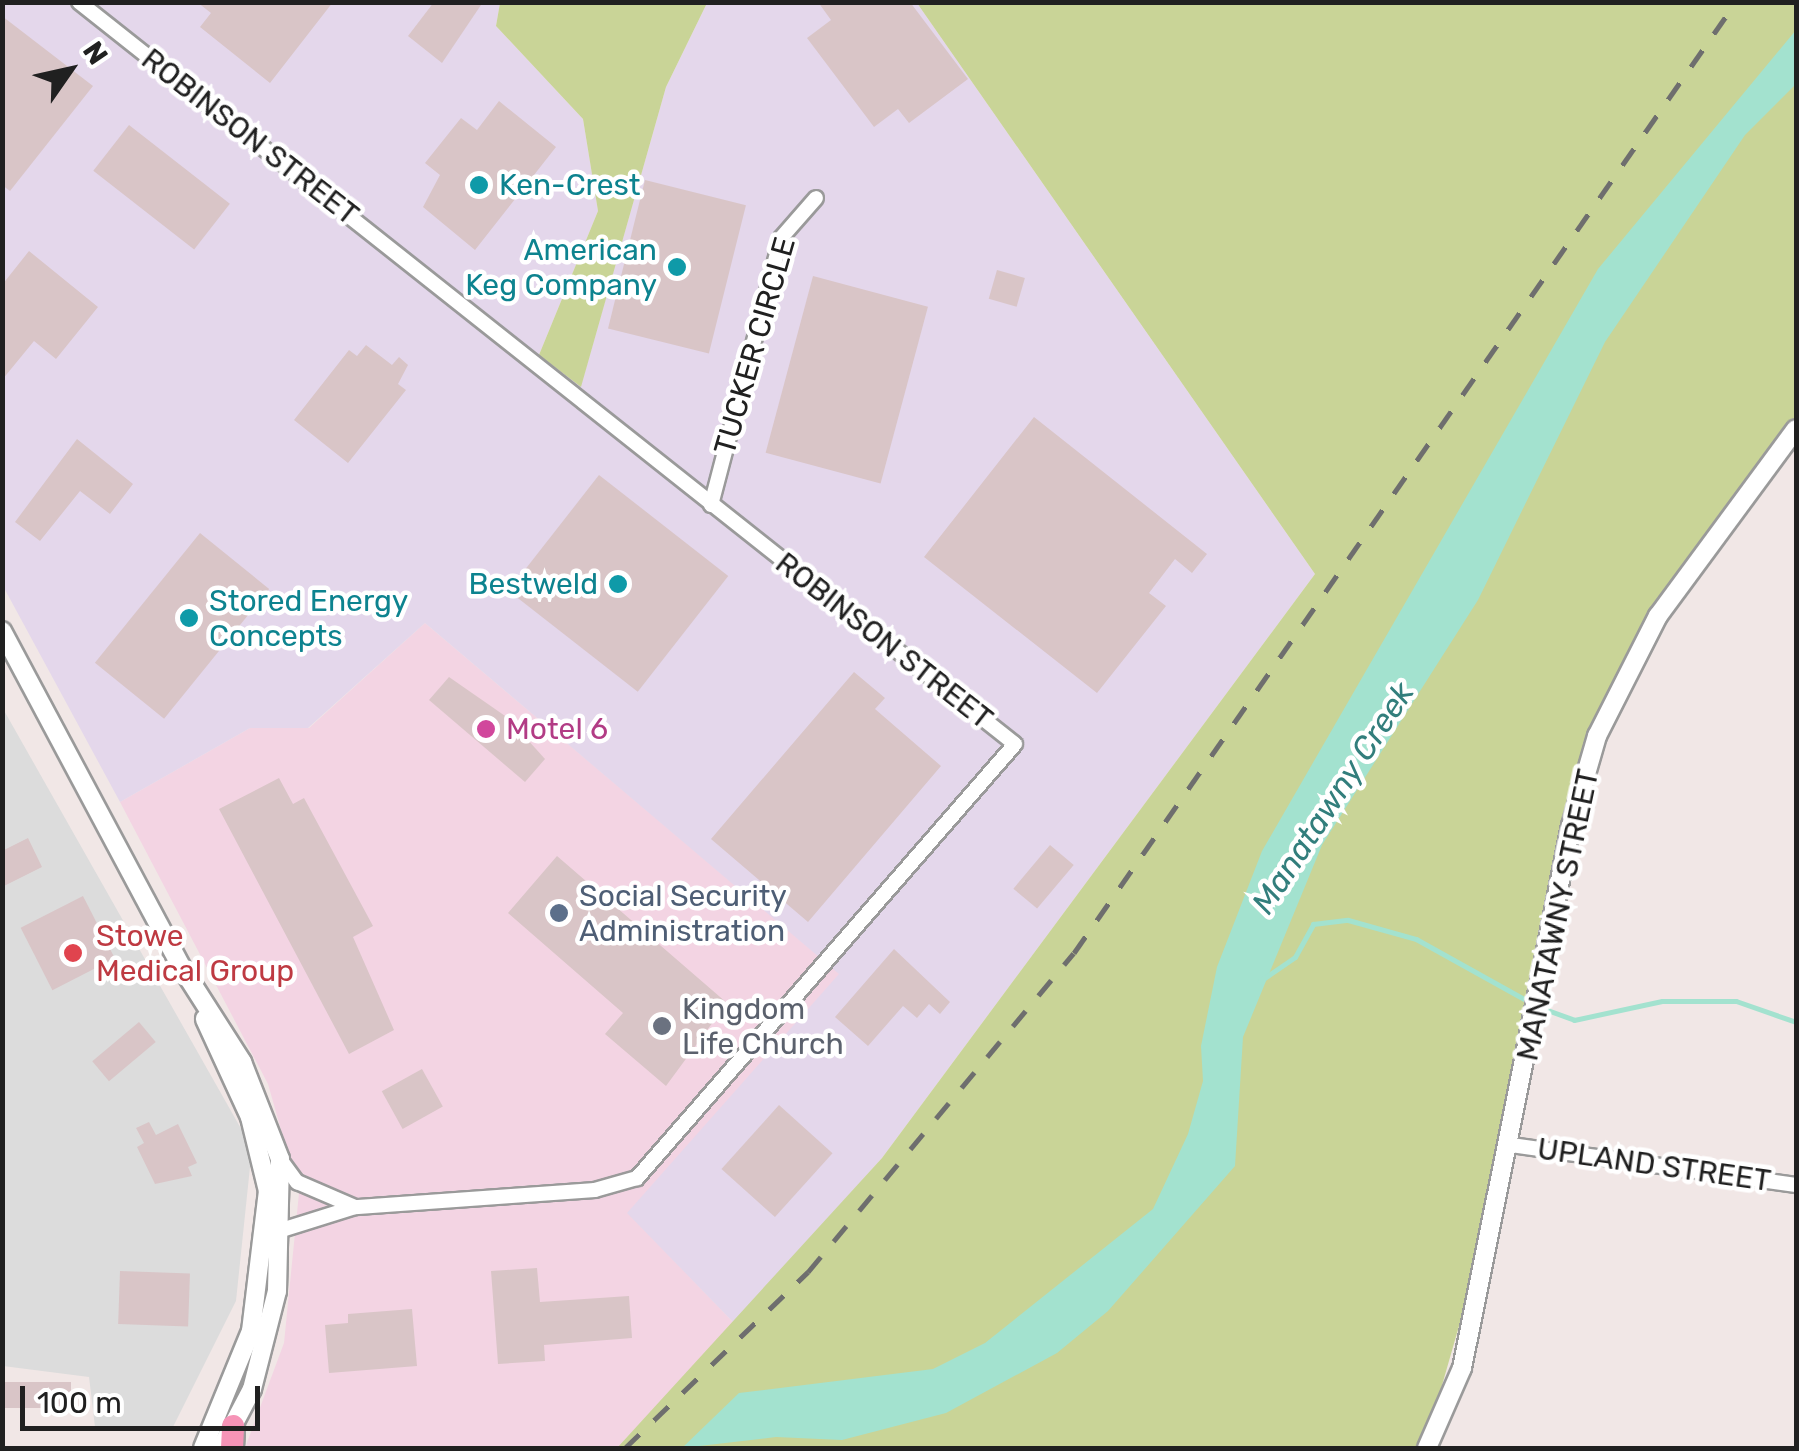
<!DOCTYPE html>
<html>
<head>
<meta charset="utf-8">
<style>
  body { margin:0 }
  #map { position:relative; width:1799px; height:1451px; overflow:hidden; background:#f1e7e6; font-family:Rubik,sans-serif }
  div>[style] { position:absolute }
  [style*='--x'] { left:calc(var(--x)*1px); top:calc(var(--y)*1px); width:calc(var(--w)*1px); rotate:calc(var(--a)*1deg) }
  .commercial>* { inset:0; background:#f3d4e3 }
  .industrial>* { inset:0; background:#e4d7eb }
  .forest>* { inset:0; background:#c9d497 }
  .parking>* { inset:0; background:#dcdcdc }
  .water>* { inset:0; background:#a3e2cf }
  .stream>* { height:5px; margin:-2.5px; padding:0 2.5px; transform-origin:2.5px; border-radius:2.5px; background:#a3e2cf }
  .building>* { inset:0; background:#d9c5c7; transform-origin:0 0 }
  .roads { filter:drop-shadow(2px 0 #9a9a9a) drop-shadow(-2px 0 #9a9a9a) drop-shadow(0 2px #9a9a9a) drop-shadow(0 -2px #9a9a9a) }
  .minor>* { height:14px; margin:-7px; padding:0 7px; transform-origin:7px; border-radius:7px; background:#fff }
  .tertiary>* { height:18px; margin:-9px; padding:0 9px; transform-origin:9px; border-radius:9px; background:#fff }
  .trunk>* { height:22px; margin:-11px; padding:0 11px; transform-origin:11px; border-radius:11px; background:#f694b7 }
  .rail>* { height:5px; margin-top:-2.5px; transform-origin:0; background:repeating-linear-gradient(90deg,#6e6e6e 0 20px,transparent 0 40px) }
  .dots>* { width:28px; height:28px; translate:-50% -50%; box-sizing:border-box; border:5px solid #fff; border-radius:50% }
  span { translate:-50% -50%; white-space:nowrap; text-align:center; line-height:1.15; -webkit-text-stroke:9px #fff; paint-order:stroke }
  .street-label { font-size:30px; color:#202020 }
  .culture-label { font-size:30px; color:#0d838f }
  .left { translate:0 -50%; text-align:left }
  .right { translate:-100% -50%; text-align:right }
  .hotel-label { font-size:30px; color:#b23c85 }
  .service-label { font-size:30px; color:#4e5e75 }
  .health-label { font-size:30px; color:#be3a42 }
  .worship-label { font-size:30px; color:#5b616d }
  .water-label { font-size:32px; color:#327e7c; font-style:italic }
  .frame { position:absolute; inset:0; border:5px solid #202020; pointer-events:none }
  .north { position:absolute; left:20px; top:20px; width:100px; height:100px; -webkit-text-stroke:8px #fff; paint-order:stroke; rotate:56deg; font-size:28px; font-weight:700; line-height:40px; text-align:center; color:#202020 }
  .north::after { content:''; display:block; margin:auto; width:35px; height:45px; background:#202020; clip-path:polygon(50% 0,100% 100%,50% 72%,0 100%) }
  .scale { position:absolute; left:20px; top:1386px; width:240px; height:45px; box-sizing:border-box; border:5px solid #202020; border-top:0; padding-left:12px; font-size:30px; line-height:35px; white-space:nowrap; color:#202020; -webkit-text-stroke:8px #fff; paint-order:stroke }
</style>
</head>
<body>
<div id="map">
  <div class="commercial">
    <i style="clip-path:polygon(425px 623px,840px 974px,628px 1213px,734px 1323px,617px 1448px,245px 1448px,284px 1343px,299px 1193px,268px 1084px,120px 802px,250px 728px,309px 728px)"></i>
  </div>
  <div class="industrial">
    <i style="clip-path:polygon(2px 3px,500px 3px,496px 26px,583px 119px,598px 211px,539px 355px,581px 386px,666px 87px,707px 3px,917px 3px,1315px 574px,882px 1158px,734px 1323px,627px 1213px,839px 974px,425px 623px,308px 728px,250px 728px,120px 802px,3px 586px)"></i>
  </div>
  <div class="forest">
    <i style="clip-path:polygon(500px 3px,707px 3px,666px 87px,581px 387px,539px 355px,598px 211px,583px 119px,496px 26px)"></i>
    <i style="clip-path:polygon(917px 3px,1796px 3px,1796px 428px,1658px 616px,1571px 826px,1511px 1145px,1424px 1448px,617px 1448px,882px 1158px,1315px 574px)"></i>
  </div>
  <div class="parking">
    <i style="clip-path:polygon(2px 707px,252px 1148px,236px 1301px,172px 1429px,95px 1427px,89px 1377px,3px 1366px)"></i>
  </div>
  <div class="water">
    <i style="clip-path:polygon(1796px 30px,1796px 84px,1745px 135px,1605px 342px,1478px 600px,1322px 845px,1243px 1037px,1235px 1166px,1108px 1311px,1057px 1353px,946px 1413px,842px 1440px,776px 1437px,682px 1448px,739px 1393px,933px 1369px,985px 1343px,1153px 1209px,1188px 1134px,1203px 1081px,1201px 1046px,1217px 967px,1262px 851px,1598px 269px)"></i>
  </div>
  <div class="stream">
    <i style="--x:1260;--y:981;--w:42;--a:-34.4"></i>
    <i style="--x:1295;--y:957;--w:38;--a:-61"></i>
    <i style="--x:1313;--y:924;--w:35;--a:-7"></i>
    <i style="--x:1348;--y:920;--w:71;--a:15.6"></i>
    <i style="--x:1416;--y:939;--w:129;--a:29.1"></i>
    <i style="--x:1539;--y:1007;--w:37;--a:20"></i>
    <i style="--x:1574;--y:1020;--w:90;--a:-12.2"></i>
    <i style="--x:1662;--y:1001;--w:74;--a:0"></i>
    <i style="--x:1736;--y:1001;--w:64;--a:19.3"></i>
  </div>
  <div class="building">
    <i style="clip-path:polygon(197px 2px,333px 2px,270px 83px,200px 27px,211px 13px)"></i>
    <i style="clip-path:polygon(434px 2px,483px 2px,442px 63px,408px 36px)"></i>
    <i style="clip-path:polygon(818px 2px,910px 2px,968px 79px,909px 123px,898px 109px,874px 127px,807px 38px,831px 20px)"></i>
    <i style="clip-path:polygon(2px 16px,93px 86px,10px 191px,2px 185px)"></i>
    <i style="clip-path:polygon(499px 101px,556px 147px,475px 250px,423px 207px,440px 175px,425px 163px,461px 118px,477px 130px)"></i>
    <i style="left:129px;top:125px;width:128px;height:58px;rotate:38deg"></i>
    <i style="left:645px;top:180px;width:104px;height:153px;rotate:14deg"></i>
    <i style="clip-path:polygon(29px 251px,98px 307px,56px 359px,34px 341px,2px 380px,2px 285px)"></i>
    <i style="left:997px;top:270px;width:29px;height:30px;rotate:16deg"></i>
    <i style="left:813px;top:276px;width:119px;height:183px;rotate:15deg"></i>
    <i style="clip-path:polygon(366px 345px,392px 365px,399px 357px,408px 365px,398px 384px,406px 390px,348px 463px,294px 420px,349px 350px,357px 356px)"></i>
    <i style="clip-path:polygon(1034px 417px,1207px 554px,1192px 573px,1175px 559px,1149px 593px,1166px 606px,1097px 693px,924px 557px)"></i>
    <i style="clip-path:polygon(77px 439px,133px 484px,110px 514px,80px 491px,40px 541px,15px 522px)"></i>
    <i style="left:599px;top:475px;width:164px;height:147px;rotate:38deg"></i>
    <i style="left:200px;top:533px;width:89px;height:167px;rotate:39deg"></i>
    <i style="clip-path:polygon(854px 672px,885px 698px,875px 709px,941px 766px,808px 922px,711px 839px)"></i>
    <i style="clip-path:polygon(449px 677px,508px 718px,545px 759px,525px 782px,429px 700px)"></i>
    <i style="clip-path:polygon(279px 778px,293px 804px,304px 798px,373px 926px,353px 937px,394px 1030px,349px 1054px,219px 809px)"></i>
    <i style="clip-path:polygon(28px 838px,42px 867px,2px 887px,2px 851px)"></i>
    <i style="left:1050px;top:845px;width:31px;height:57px;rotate:40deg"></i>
    <i style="clip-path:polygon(557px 856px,727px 1003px,666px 1086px,605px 1034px,623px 1013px,508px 913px)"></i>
    <i style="left:83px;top:896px;width:70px;height:70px;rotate:63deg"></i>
    <i style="clip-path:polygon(894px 949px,950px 1002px,940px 1014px,929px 1004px,917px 1018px,903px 1006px,868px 1046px,835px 1017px)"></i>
    <i style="left:139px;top:1022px;width:26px;height:61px;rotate:50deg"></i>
    <i style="left:422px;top:1069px;width:43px;height:46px;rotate:61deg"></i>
    <i style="left:779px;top:1105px;width:72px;height:86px;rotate:42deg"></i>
    <i style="clip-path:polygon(149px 1122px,156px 1135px,178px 1124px,197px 1163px,188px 1167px,192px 1176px,155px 1184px,137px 1147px,144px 1143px,136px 1128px)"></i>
    <i style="clip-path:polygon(537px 1268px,540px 1302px,629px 1296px,632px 1338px,544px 1345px,545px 1361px,498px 1364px,491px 1271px)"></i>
    <i style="left:120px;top:1271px;width:70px;height:53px;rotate:2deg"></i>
    <i style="clip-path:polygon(412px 1309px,417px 1366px,329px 1373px,325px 1325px,348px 1323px,348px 1314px)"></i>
    <i style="left:5px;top:1382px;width:66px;height:26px"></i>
  </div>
  <div class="roads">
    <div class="minor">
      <i style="--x:79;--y:2;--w:1194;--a:38.41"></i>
      <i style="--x:1015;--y:744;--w:576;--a:131.05"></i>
      <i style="--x:637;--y:1178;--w:44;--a:164.1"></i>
      <i style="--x:595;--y:1190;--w:241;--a:175.9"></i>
      <i style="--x:355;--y:1207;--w:87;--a:162.6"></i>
      <i style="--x:711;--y:505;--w:276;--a:-75.3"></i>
      <i style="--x:781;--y:238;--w:53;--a:-48.8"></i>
      <i style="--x:1511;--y:1145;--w:288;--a:8"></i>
      <i style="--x:280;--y:1159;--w:29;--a:54"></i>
      <i style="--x:297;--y:1182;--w:63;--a:23.3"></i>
    </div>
    <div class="tertiary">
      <i style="--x:2;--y:631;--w:382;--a:61.9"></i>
      <i style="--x:182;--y:968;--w:112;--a:57.4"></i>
      <i style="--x:242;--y:1062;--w:104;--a:68.6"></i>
      <i style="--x:280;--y:1159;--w:132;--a:91.3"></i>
      <i style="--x:277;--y:1291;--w:101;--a:104.3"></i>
      <i style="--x:252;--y:1389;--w:67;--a:117.7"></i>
      <i style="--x:203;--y:1448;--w:126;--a:-67.7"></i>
      <i style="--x:251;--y:1331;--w:141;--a:-83.1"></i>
      <i style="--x:268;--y:1191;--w:76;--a:-103.7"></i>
      <i style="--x:250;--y:1117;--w:108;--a:-114.7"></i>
      <i style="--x:1427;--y:1448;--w:87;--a:-66.4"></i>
      <i style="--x:1462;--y:1368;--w:553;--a:-78.63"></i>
      <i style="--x:1571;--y:826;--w:94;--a:-73.9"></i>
      <i style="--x:1597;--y:736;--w:135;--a:-63.1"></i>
      <i style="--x:1658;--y:616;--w:232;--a:-53.6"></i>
    </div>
    <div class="trunk">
      <i style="--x:232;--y:1448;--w:22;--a:-87"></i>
    </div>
  </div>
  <div class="rail">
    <i style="--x:625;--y:1448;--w:254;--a:-43.9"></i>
    <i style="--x:808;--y:1272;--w:415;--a:-50.2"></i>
    <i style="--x:1074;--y:953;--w:1159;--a:-55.16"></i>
  </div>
  <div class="dots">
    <i style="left:479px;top:185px;background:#0f9aa8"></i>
    <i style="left:677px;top:267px;background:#0f9aa8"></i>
    <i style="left:618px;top:584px;background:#0f9aa8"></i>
    <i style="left:189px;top:618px;background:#0f9aa8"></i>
    <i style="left:486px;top:729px;background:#d1479c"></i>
    <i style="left:559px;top:913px;background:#5c6f8a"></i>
    <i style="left:73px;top:953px;background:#e0444e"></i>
    <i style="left:662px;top:1026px;background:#6b7280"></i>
  </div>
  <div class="street-label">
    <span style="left:250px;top:137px;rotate:38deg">ROBINSON STREET</span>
    <span style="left:755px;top:346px;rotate:-74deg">TUCKER CIRCLE</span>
    <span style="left:884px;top:641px;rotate:38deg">ROBINSON STREET</span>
    <span style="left:1558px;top:915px;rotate:-78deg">MANATAWNY STREET</span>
    <span style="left:1654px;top:1165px;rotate:8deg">UPLAND STREET</span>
  </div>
  <div class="culture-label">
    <span class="left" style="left:499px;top:185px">Ken-Crest</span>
    <span class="right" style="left:657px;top:267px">American<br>Keg Company</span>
    <span class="right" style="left:598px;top:584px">Bestweld</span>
    <span class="left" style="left:209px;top:618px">Stored Energy<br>Concepts</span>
  </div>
  <div class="hotel-label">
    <span class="left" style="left:506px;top:729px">Motel 6</span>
  </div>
  <div class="service-label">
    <span class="left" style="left:579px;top:913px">Social Security<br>Administration</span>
  </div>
  <div class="health-label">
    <span class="left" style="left:96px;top:953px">Stowe<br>Medical Group</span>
  </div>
  <div class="worship-label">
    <span class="left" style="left:682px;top:1026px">Kingdom<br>Life Church</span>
  </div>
  <div class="water-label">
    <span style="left:1333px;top:798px;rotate:-57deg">Manatawny Creek</span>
  </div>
  <div class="frame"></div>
  <div class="north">N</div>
  <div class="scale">100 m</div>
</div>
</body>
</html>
